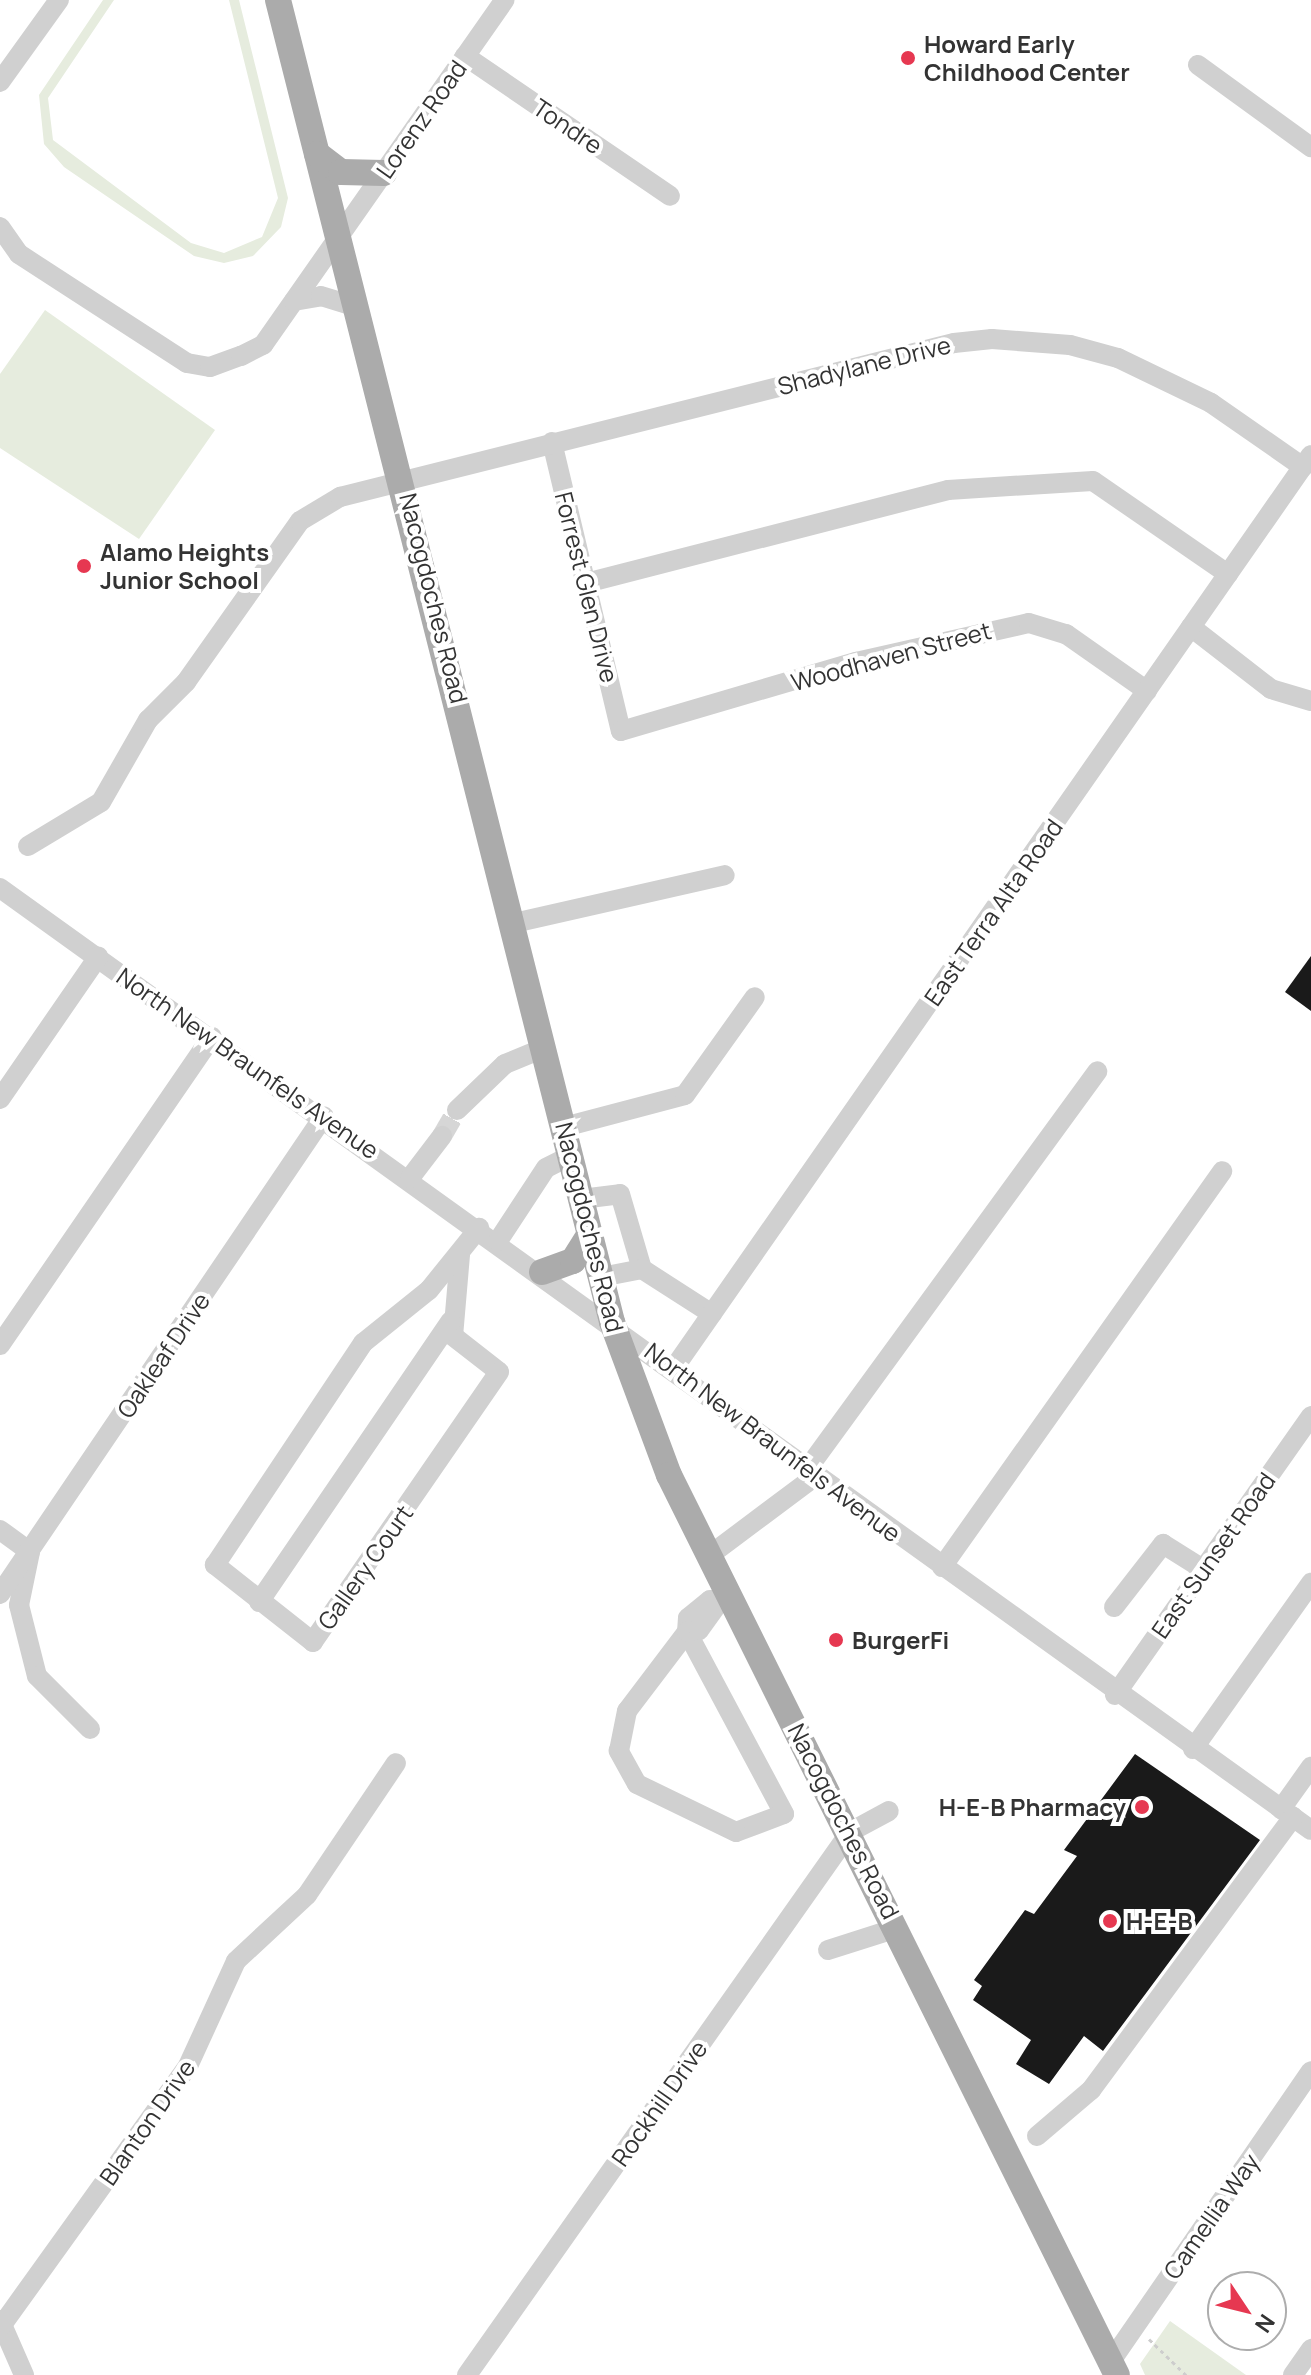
<!DOCTYPE html>
<html>
<head>
<meta charset="utf-8">
<style>
  body { margin:0 }
  #map { position:relative; width:1311px; height:2375px; overflow:hidden; background:#fff; font-family:Manrope,sans-serif }
  div>[style] { position:absolute }
  .green>* { inset:0; background:#e6ecde }
  .building>* { inset:0; background:#1a1a1a }
  .minor-tunnel>* { height:20px; margin-top:-10px; transform-origin:0; background:repeating-linear-gradient(90deg,#d6d6d6 0 20px,transparent 0 30px) }
  .path>* { height:3px; margin-top:-1.5px; transform-origin:0; background:repeating-linear-gradient(90deg,#cdcdcd 0 4px,transparent 0 8px) }
  .minor>* { height:20px; margin:-10px; padding:0 10px; transform-origin:10px; border-radius:10px; background:#d0d0d0 }
  .major>* { height:26px; margin:-13px; padding:0 13px; transform-origin:13px; border-radius:13px; background:#ababab }
  .dots>* { width:22px; height:22px; translate:-50% -50%; box-sizing:border-box; border:4px solid #fff; border-radius:50% }
  span { translate:-50% -50%; white-space:nowrap; text-align:center; line-height:1.15; -webkit-text-stroke:8px #fff; paint-order:stroke }
  .poi-label { font-size:24px; color:#333; font-weight:700 }
  .left { translate:0 -50%; text-align:left }
  .right { translate:-100% -50%; text-align:right }
  .street-label { font-size:24px; color:#333 }
  .north { position:absolute; left:1207px; top:2271px; width:80px; height:80px; box-sizing:border-box; background:#fff; border:2px solid #adadad; border-radius:50%; rotate:125deg; font-size:22px; font-weight:700; line-height:32px; text-align:center; color:#333 }
  .north::after { content:''; display:block; margin:auto; width:28px; height:36px; background:#e63851; clip-path:polygon(50% 0,100% 100%,50% 72%,0 100%) }
</style>
</head>
<body>
<div id="map">
  <div class="green">
    <div style="clip-path:polygon(103px 0,114px 0,48px 98px,53px 140px,191px 243px,224px 253px,262px 237px,278px 198px,229px 0,239px 0,288px 198px,281px 227px,253px 256px,224px 263px,194px 256px,64px 167px,44px 144px,39px 95px)"></div>
    <div style="clip-path:polygon(45px 310px,215px 430px,139px 539px,0 448px,0 374px)"></div>
    <div style="clip-path:polygon(1170px 2321px,1246px 2375px,1145px 2375px,1140px 2364px)"></div>
  </div>
  <div class="building">
    <div style="clip-path:polygon(1311px 956px,1311px 1011px,1285px 992px)"></div>
    <div style="clip-path:polygon(1135px 1754px,1260px 1840px,1103px 2051px,1084px 2036px,1049px 2084px,1016px 2064px,1031px 2040px,973px 2000px,982px 1986px,974px 1980px,1025px 1910px,1034px 1914px,1077px 1856px,1064px 1850px)"></div>
  </div>
  <div class="minor-tunnel">
    <div style="left:442px;top:1136px;width:30px;rotate:-60deg"></div>
  </div>
  <div class="path">
    <div style="left:1149px;top:2339px;width:52px;rotate:44.2deg"></div>
  </div>
  <div class="minor">
    <div style="left:465px;top:56px;width:248px;rotate:34.3deg"></div>
    <div style="left:1198px;top:65px;width:140px;rotate:36deg"></div>
    <div style="left:0;top:82px;width:101px;rotate:-54.3deg"></div>
    <div style="left:0;top:227px;width:33px;rotate:55deg"></div>
    <div style="left:19px;top:254px;width:200px;rotate:33deg"></div>
    <div style="left:187px;top:363px;width:23px;rotate:10deg"></div>
    <div style="left:210px;top:367px;width:33px;rotate:-20deg"></div>
    <div style="left:241px;top:356px;width:25px;rotate:-27deg"></div>
    <div style="left:263px;top:345px;width:421px;rotate:-55deg"></div>
    <div style="left:294px;top:301px;width:27px;rotate:-10deg"></div>
    <div style="left:321px;top:296px;width:38px;rotate:17deg"></div>
    <div style="left:552px;top:442px;width:297px;rotate:76.6deg"></div>
    <div style="left:621px;top:731px;width:245px;rotate:-16.4deg"></div>
    <div style="left:856px;top:662px;width:177px;rotate:-12.7deg"></div>
    <div style="left:1029px;top:623px;width:39px;rotate:17deg"></div>
    <div style="left:1066px;top:634px;width:99px;rotate:35.1deg"></div>
    <div style="left:586px;top:583px;width:374px;rotate:-14.4deg"></div>
    <div style="left:948px;top:490px;width:145px;rotate:-3.6deg"></div>
    <div style="left:1093px;top:481px;width:164px;rotate:34.6deg"></div>
    <div style="left:1191px;top:627px;width:101px;rotate:37.8deg"></div>
    <div style="left:1271px;top:689px;width:42px;rotate:16.7deg"></div>
    <div style="left:28px;top:846px;width:85px;rotate:-31.1deg"></div>
    <div style="left:101px;top:802px;width:95px;rotate:-60.2deg"></div>
    <div style="left:148px;top:720px;width:54px;rotate:-45deg"></div>
    <div style="left:186px;top:682px;width:197px;rotate:-54.7deg"></div>
    <div style="left:300px;top:521px;width:47px;rotate:-31deg"></div>
    <div style="left:340px;top:497px;width:633px;rotate:-14.08deg"></div>
    <div style="left:954px;top:343px;width:38px;rotate:-6deg"></div>
    <div style="left:992px;top:339px;width:78px;rotate:4.4deg"></div>
    <div style="left:1070px;top:345px;width:50px;rotate:15.2deg"></div>
    <div style="left:1118px;top:358px;width:103px;rotate:25.8deg"></div>
    <div style="left:1211px;top:403px;width:112px;rotate:34.8deg"></div>
    <div style="left:0;top:888px;width:1614px;rotate:35.7deg"></div>
    <div style="left:514px;top:923px;width:216px;rotate:-12.8deg"></div>
    <div style="left:0;top:1099px;width:173px;rotate:-55.4deg"></div>
    <div style="left:457px;top:1110px;width:66px;rotate:-43.8deg"></div>
    <div style="left:505px;top:1064px;width:42px;rotate:-22.3deg"></div>
    <div style="left:564px;top:1127px;width:125px;rotate:-14.8deg"></div>
    <div style="left:685px;top:1095px;width:120px;rotate:-54.5deg"></div>
    <div style="left:410px;top:1178px;width:53px;rotate:-52.7deg"></div>
    <div style="left:581px;top:1199px;width:39px;rotate:-7deg"></div>
    <div style="left:620px;top:1194px;width:78px;rotate:73.7deg"></div>
    <div style="left:498px;top:1241px;width:87px;rotate:-56.7deg"></div>
    <div style="left:546px;top:1168px;width:28px;rotate:-27deg"></div>
    <div style="left:460px;top:1255px;width:81px;rotate:94.9deg"></div>
    <div style="left:453px;top:1336px;width:58px;rotate:38deg"></div>
    <div style="left:499px;top:1372px;width:328px;rotate:124.6deg"></div>
    <div style="left:313px;top:1642px;width:125px;rotate:-141.8deg"></div>
    <div style="left:215px;top:1565px;width:267px;rotate:-56.3deg"></div>
    <div style="left:363px;top:1343px;width:85px;rotate:-38.8deg"></div>
    <div style="left:429px;top:1290px;width:80px;rotate:-51.1deg"></div>
    <div style="left:601px;top:1277px;width:42px;rotate:-11deg"></div>
    <div style="left:642px;top:1269px;width:83px;rotate:32.7deg"></div>
    <div style="left:0;top:1345px;width:374px;rotate:-55.5deg"></div>
    <div style="left:674px;top:1368px;width:1113px;rotate:-55.1deg"></div>
    <div style="left:808px;top:1468px;width:491px;rotate:-53.9deg"></div>
    <div style="left:0;top:1530px;width:37px;rotate:36deg"></div>
    <div style="left:30px;top:1552px;width:54px;rotate:101.7deg"></div>
    <div style="left:19px;top:1605px;width:73px;rotate:75.8deg"></div>
    <div style="left:37px;top:1676px;width:75px;rotate:45deg"></div>
    <div style="left:710px;top:1555px;width:134px;rotate:-36.8deg"></div>
    <div style="left:942px;top:1567px;width:485px;rotate:-54.7deg"></div>
    <div style="left:0;top:1594px;width:577px;rotate:-55.87deg"></div>
    <div style="left:259px;top:1602px;width:340px;rotate:-55.7deg"></div>
    <div style="left:1114px;top:1607px;width:80px;rotate:-52.1deg"></div>
    <div style="left:1163px;top:1544px;width:47px;rotate:32deg"></div>
    <div style="left:687px;top:1632px;width:206px;rotate:61.9deg"></div>
    <div style="left:784px;top:1814px;width:51px;rotate:159.4deg"></div>
    <div style="left:736px;top:1832px;width:110px;rotate:-154.1deg"></div>
    <div style="left:637px;top:1784px;width:38px;rotate:-119deg"></div>
    <div style="left:619px;top:1751px;width:41px;rotate:-78.7deg"></div>
    <div style="left:627px;top:1711px;width:99px;rotate:-52.8deg"></div>
    <div style="left:687px;top:1632px;width:14px;rotate:-86deg"></div>
    <div style="left:688px;top:1618px;width:28px;rotate:-39deg"></div>
    <div style="left:710px;top:1600px;width:23px"></div>
    <div style="left:687px;top:1632px;width:12px;rotate:-9deg"></div>
    <div style="left:699px;top:1630px;width:34px;rotate:-54deg"></div>
    <div style="left:1115px;top:1695px;width:341px;rotate:-54.9deg"></div>
    <div style="left:1193px;top:1749px;width:204px;rotate:-54.6deg"></div>
    <div style="left:1281px;top:1809px;width:52px;rotate:-54.5deg"></div>
    <div style="left:828px;top:1950px;width:72px;rotate:-17.7deg"></div>
    <div style="left:1037px;top:2136px;width:71px;rotate:-40.4deg"></div>
    <div style="left:1091px;top:2090px;width:340px;rotate:-53.5deg"></div>
    <div style="left:0;top:2320px;width:60px;rotate:66.4deg"></div>
    <div style="left:2px;top:2325px;width:319px;rotate:-54.3deg"></div>
    <div style="left:188px;top:2066px;width:115px;rotate:-65.4deg"></div>
    <div style="left:236px;top:1961px;width:97px;rotate:-42.9deg"></div>
    <div style="left:307px;top:1895px;width:159px;rotate:-56deg"></div>
    <div style="left:1111px;top:2361px;width:352px;rotate:-55.4deg"></div>
    <div style="left:467px;top:2375px;width:664px;rotate:-54.8deg"></div>
    <div style="left:850px;top:1832px;width:44px;rotate:-28.3deg"></div>
    <div style="left:1293px;top:2375px;width:32px;rotate:-55deg"></div>
  </div>
  <div class="major">
    <div style="left:278px;top:0;width:1364px;rotate:75.82deg"></div>
    <div style="left:612px;top:1322px;width:163px;rotate:69.6deg"></div>
    <div style="left:669px;top:1475px;width:1005px;rotate:63.54deg"></div>
    <div style="left:317px;top:154px;width:30px;rotate:37deg"></div>
    <div style="left:341px;top:172px;width:43px;rotate:1.3deg"></div>
    <div style="left:542px;top:1272px;width:33px;rotate:-20deg"></div>
    <div style="left:573px;top:1261px;width:32px;rotate:-58deg"></div>
  </div>
  <div class="dots">
    <div style="left:908px;top:58px;background:#e63851"></div>
    <div style="left:84px;top:566px;background:#e63851"></div>
    <div style="left:836px;top:1640px;background:#e63851"></div>
    <div style="left:1142px;top:1807px;background:#e63851"></div>
    <div style="left:1110px;top:1921px;background:#e63851"></div>
  </div>
  <div class="poi-label">
    <span class="left" style="left:924px;top:58px">Howard Early<br>Childhood Center</span>
    <span class="left" style="left:100px;top:566px">Alamo Heights<br>Junior School</span>
    <span class="left" style="left:852px;top:1640px">BurgerFi</span>
    <span class="right" style="left:1126px;top:1807px">H-E-B Pharmacy</span>
    <span class="left" style="left:1126px;top:1921px">H-E-B</span>
  </div>
  <div class="street-label">
    <span style="left:421px;top:119px;rotate:-55deg">Lorenz Road</span>
    <span style="left:568px;top:126px;rotate:34deg">Tondre</span>
    <span style="left:864px;top:365px;rotate:-14deg">Shadylane Drive</span>
    <span style="left:587px;top:587px;rotate:76deg">Forrest Glen Drive</span>
    <span style="left:434px;top:598px;rotate:76deg">Nacogdoches Road</span>
    <span style="left:891px;top:656px;rotate:-15deg">Woodhaven Street</span>
    <span style="left:993px;top:912px;rotate:-55deg">East Terra Alta Road</span>
    <span style="left:248px;top:1063px;rotate:35deg">North New Braunfels Avenue</span>
    <span style="left:590px;top:1227px;rotate:76deg">Nacogdoches Road</span>
    <span style="left:163px;top:1355px;rotate:-56deg">Oakleaf Drive</span>
    <span style="left:773px;top:1442px;rotate:37deg">North New Braunfels Avenue</span>
    <span style="left:1213px;top:1555px;rotate:-55deg">East Sunset Road</span>
    <span style="left:365px;top:1567px;rotate:-55deg">Gallery Court</span>
    <span style="left:844px;top:1821px;rotate:63deg">Nacogdoches Road</span>
    <span style="left:659px;top:2103px;rotate:-55deg">Rockhill Drive</span>
    <span style="left:147px;top:2122px;rotate:-55deg">Blanton Drive</span>
    <span style="left:1211px;top:2216px;rotate:-55deg">Camellia Way</span>
  </div>
  <div class="north">N</div>
</div>
</body>
</html>
